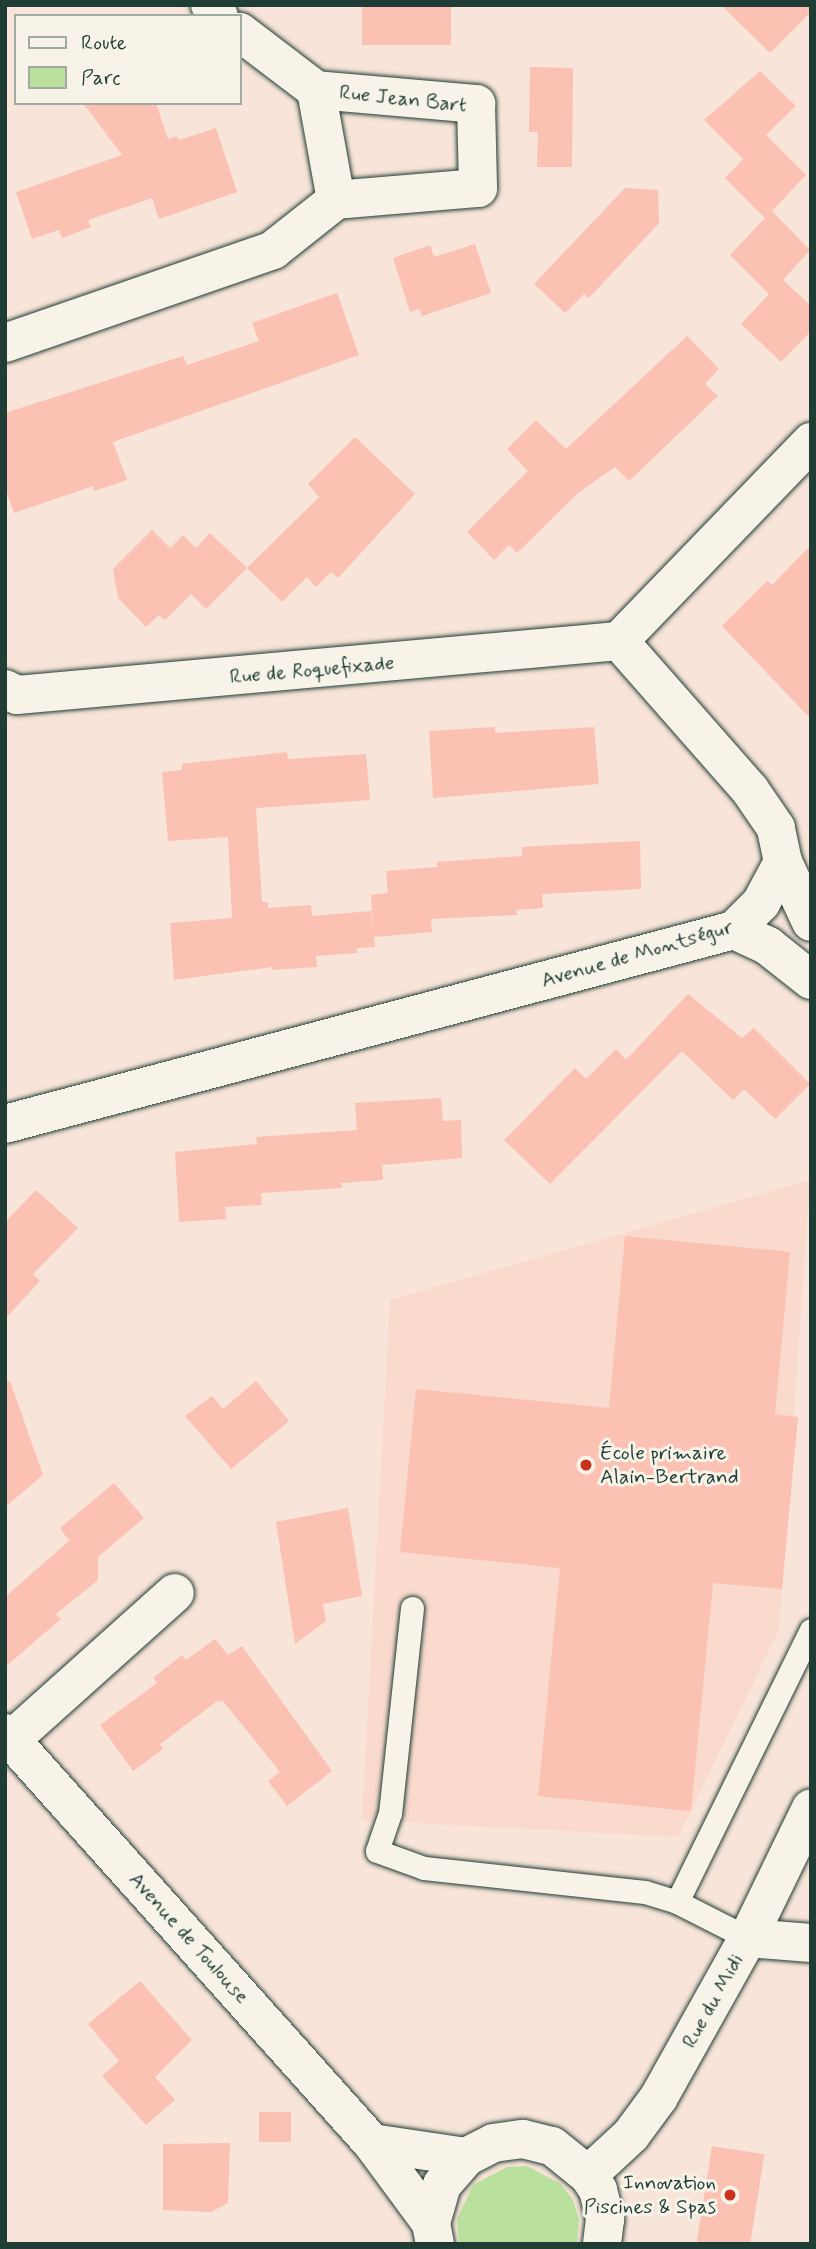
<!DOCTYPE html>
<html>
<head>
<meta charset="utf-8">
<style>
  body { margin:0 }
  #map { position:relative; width:816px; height:2249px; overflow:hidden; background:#f8e4d8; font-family:Mynerve,sans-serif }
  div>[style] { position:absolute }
  .built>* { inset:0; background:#f9dacd }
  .green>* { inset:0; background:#b9e19d }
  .building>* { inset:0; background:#fbc1b2; transform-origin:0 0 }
  .roads { filter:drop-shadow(0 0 2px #1f3d34) drop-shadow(0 0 2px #1f3d34) }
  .service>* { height:23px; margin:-11.5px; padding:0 11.5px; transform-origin:11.5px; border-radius:11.5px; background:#f7f3e8 }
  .minor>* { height:38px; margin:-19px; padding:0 19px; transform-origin:19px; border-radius:19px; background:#f7f3e8 }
  .tertiary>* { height:38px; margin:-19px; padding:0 19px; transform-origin:19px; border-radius:19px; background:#f7f3e8 }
  .secondary>* { height:38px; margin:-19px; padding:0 19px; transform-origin:19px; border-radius:19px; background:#f7f3e8 }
  .dots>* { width:19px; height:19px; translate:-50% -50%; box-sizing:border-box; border:4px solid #f7f3e8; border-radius:50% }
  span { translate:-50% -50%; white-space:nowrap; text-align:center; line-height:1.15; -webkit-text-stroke:6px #f7f3e8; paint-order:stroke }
  .street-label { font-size:21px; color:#1f3d34 }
  .poi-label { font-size:21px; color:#1f3d34 }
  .left { translate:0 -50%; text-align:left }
  .right { translate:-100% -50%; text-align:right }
  .frame { position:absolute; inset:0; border:7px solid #1f3d34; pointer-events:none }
  .legend { position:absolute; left:14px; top:14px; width:228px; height:91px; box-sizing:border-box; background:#f7f3e8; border:2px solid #a1aaa0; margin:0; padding:9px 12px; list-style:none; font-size:21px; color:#1f3d34 }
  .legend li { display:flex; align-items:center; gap:14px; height:35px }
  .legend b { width:35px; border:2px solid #a1aaa0 }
</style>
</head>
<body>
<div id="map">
  <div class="built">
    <div style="clip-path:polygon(810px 1180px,779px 1630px,678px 1837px,362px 1820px,390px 1300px)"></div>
  </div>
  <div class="green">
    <div style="clip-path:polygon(527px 2166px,561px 2184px,573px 2200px,579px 2219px,577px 2244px,459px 2244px,457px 2219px,473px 2185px,507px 2167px)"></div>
  </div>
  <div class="building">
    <div style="left:362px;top:5px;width:89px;height:40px"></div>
    <div style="clip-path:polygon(721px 5px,811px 5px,811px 12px,770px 53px)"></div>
    <div style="clip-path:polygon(530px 67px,573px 68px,572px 167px,537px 167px,538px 132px,529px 132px)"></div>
    <div style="clip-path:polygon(760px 71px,796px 106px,766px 135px,806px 175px,772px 211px,810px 250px,783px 280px,811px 306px,811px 331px,781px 362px,741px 324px,769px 294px,730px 255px,765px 218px,725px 178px,743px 159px,704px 120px)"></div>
    <div style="clip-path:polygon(83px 103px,156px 103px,168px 139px,177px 136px,179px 140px,216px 128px,237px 192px,159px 219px,152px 198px,88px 220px,91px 227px,62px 238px,59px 230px,32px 239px,16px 192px,122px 155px)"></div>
    <div style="clip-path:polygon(625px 188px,658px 190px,659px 223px,589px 298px,584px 294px,565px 313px,534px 284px)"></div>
    <div style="clip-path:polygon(475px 244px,491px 293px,422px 316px,419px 309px,410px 312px,393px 258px,430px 245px,434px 257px)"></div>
    <div style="clip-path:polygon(337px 293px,359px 355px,113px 442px,127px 480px,94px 491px,93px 486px,14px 513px,5px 487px,5px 413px,183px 356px,187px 365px,259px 341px,252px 323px)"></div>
    <div style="clip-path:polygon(687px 336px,719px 369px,705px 384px,718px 396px,629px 481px,615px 467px,578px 493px,517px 553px,509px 545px,494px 560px,467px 532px,528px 471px,507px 449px,536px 420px,566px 449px)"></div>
    <div style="clip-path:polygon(355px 437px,415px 494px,338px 578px,331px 572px,316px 587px,307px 577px,282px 602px,247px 568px,319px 497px,308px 484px)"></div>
    <div style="clip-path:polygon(152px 530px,170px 548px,183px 535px,196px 548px,210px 533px,247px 568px,206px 609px,191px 594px,165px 620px,159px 615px,146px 627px,118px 598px,113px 569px)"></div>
    <div style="clip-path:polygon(811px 545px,811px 719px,722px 626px,767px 581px,772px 585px)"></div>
    <div style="clip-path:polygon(495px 727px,495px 733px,594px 727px,599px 784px,433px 798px,429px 731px)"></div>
    <div style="clip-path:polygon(287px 752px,288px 759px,366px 754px,370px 800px,256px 808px,262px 902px,268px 902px,268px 908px,311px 905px,312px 916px,371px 911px,373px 933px,371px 895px,388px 893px,386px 871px,437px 867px,437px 862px,522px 856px,522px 847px,556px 845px,640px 841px,641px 889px,542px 894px,543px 908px,516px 910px,517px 915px,431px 919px,432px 932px,374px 937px,375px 947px,357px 948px,357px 953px,316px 956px,317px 967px,272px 970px,272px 967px,174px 980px,170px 923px,232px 918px,228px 837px,168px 841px,162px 772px,182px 770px,182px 764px)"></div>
    <div style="clip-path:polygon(688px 994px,742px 1038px,754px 1028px,810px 1084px,775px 1119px,744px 1089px,733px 1100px,682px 1051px,550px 1184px,504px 1140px,575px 1068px,586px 1079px,616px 1049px,626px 1060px)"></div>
    <div style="clip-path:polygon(441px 1098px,443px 1121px,461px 1120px,462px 1158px,382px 1165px,383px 1180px,341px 1183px,342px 1188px,261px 1193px,262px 1205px,225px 1207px,226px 1219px,179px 1222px,175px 1152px,257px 1144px,256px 1137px,357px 1130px,355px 1103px)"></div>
    <div style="clip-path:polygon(36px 1190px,78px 1228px,33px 1274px,40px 1281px,5px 1319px,5px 1222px)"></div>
    <div style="clip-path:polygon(625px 1236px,790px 1252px,775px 1414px,798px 1417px,782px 1589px,713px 1583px,691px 1811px,538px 1796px,560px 1568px,400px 1552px,416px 1389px,609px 1408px)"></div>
    <div style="clip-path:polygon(10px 1381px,43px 1475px,5px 1507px,5px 1382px)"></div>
    <div style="clip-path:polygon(256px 1381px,289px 1421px,231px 1469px,185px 1416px,212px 1396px,223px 1409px)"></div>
    <div style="clip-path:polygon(114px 1483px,144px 1518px,98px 1557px,98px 1580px,56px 1614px,61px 1619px,5px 1667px,5px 1597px,69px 1541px,60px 1528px)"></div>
    <div style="clip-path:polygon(348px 1508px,362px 1596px,323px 1604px,326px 1621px,295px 1644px,276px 1522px)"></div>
    <div style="clip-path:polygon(215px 1639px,228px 1655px,242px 1646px,332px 1771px,287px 1806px,268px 1781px,280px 1772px,223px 1701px,216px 1702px,160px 1744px,163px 1749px,133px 1771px,100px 1725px,157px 1683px,153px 1678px,182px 1655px,186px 1660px)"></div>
    <div style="clip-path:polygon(140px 1981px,192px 2040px,155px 2077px,175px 2100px,146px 2125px,102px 2076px,119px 2061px,88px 2024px)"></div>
    <div style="left:259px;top:2112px;width:32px;height:30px"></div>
    <div style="clip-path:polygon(230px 2143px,228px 2203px,211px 2212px,163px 2210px,163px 2144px)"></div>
    <div style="left:712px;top:2146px;width:53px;height:99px;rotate:9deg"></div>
  </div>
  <div class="roads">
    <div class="service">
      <div style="left:412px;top:1608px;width:206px;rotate:96.1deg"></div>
      <div style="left:390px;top:1813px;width:40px;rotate:108.9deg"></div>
      <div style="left:377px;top:1851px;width:50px;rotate:19.9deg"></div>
      <div style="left:424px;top:1868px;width:222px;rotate:6.2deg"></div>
      <div style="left:645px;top:1892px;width:34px;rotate:17deg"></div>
      <div style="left:677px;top:1902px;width:80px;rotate:26.9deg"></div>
      <div style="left:677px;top:1902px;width:303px;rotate:-63.8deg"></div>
    </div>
    <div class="minor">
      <div style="left:210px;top:5px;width:14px;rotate:51deg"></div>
      <div style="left:316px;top:90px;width:161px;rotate:5deg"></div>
      <div style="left:476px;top:104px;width:84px;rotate:88.6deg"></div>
      <div style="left:478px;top:188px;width:143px;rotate:175.2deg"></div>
      <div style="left:5px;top:343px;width:284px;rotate:-19.1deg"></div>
      <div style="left:273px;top:250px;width:80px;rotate:-38.4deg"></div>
      <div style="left:336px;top:200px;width:112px;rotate:-100.3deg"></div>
      <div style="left:316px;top:90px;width:96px;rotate:-142.7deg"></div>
      <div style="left:5px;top:689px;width:13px;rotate:27deg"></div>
      <div style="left:17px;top:695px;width:604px;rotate:-5.13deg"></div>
      <div style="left:783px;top:862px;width:66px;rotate:65deg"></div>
      <div style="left:734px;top:930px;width:38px;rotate:25deg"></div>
      <div style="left:768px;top:946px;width:55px;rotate:38.3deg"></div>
      <div style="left:5px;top:1124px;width:754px;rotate:-14.9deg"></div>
      <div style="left:734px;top:930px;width:38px;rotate:-45deg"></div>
      <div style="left:761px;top:903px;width:47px;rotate:-61.8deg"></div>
      <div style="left:783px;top:862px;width:35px;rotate:-102deg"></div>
      <div style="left:776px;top:828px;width:46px;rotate:-124.4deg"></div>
      <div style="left:750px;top:790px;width:198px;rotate:-131.3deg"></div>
      <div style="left:619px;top:641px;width:277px;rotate:-46deg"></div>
      <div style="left:11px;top:1740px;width:220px;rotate:-41.9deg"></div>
      <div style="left:748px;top:1938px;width:63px;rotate:4.5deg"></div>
      <div style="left:588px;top:2175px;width:59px;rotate:-42.9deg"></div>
      <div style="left:631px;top:2135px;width:47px;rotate:-53.6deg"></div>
      <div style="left:659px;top:2097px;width:182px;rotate:-60.8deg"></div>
      <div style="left:748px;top:1938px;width:144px;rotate:-64.1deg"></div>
    </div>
    <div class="tertiary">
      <div style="left:5px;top:1733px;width:550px;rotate:48.17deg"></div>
      <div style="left:372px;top:2143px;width:99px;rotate:53.6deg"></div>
      <div style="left:372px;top:2143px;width:95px;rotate:8.5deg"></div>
    </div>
    <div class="secondary">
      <div style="left:435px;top:2244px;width:21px;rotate:-101deg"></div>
      <div style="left:431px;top:2223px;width:40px;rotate:-74deg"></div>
      <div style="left:442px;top:2185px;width:37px;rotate:-49deg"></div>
      <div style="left:466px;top:2157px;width:30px;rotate:-27deg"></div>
      <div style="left:493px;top:2143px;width:30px;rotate:-8deg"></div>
      <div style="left:523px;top:2139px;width:30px;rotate:14deg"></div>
      <div style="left:552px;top:2146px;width:46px;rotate:38.9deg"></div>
      <div style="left:588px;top:2175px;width:18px;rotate:56deg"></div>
      <div style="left:598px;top:2190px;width:30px;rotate:76deg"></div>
      <div style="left:605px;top:2219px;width:25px;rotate:97deg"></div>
    </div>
  </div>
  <div class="dots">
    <div style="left:586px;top:1465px;background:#c8321e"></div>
    <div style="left:730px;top:2195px;background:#c8321e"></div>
  </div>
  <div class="street-label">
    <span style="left:403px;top:99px;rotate:6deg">Rue Jean Bart</span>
    <span style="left:312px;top:670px;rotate:-5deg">Rue de Roquefixade</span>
    <span style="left:637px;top:954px;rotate:-16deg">Avenue de Montségur</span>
    <span style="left:189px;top:1938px;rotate:48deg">Avenue de Toulouse</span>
    <span style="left:713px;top:2001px;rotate:-61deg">Rue du Midi</span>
  </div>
  <div class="poi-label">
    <span class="left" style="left:600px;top:1465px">École primaire<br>Alain-Bertrand</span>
    <span class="right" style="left:716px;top:2195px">Innovation<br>Piscines &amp; Spas</span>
  </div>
  <div class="frame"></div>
  <ul class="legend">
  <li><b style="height:9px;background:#f7f3e8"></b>Route</li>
  <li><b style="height:19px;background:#b9e19d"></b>Parc</li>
  </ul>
</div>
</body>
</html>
